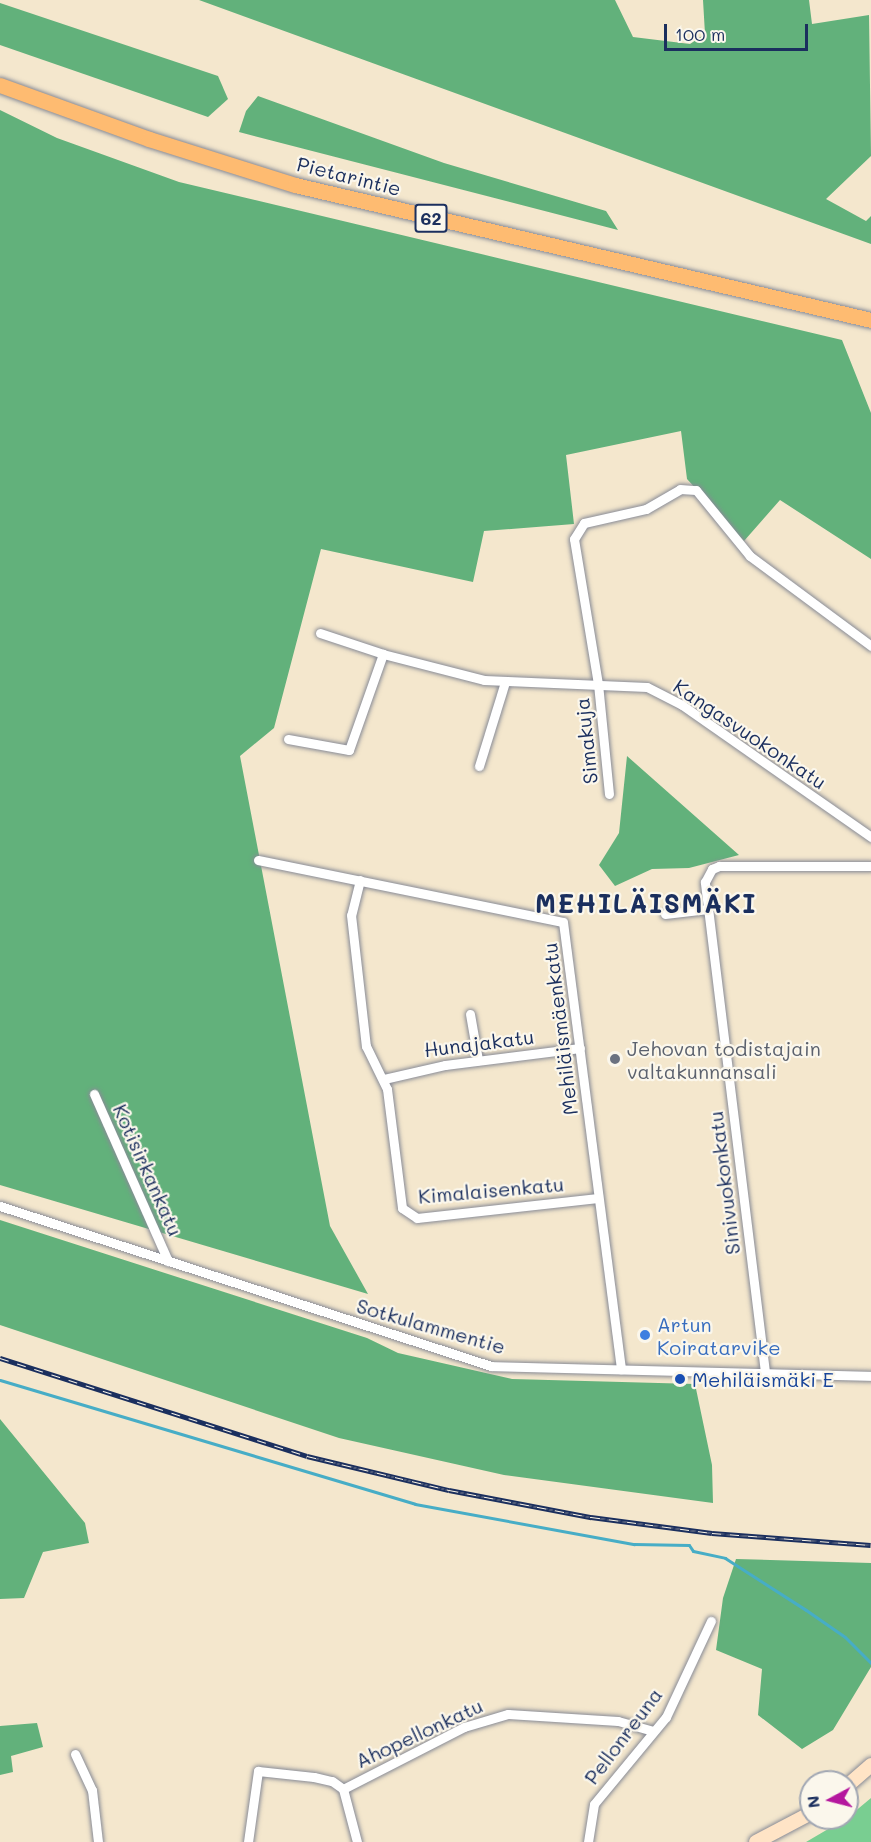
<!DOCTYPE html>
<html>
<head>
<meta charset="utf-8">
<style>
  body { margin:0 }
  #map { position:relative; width:871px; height:1842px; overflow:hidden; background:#f4e7cd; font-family:Mali,sans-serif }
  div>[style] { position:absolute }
  .green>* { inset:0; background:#79ce91 }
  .forest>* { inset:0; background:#62b17b }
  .stream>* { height:3px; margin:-1.5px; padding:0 1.5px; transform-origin:1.5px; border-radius:1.5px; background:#47adc6 }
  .roads { filter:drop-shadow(0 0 2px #888b96) drop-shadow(0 0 2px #888b96) }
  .street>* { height:9px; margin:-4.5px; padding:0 4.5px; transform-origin:4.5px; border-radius:4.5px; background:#fff }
  .secondary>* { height:14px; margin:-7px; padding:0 7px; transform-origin:7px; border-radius:7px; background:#ffe4c6 }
  .primary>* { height:15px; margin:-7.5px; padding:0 7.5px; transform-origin:7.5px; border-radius:7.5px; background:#febb71 }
  .rail>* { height:5px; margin-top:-2.5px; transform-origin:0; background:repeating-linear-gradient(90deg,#fbf7ec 0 9px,#1b2f5e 0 18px); box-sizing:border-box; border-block:2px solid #1b2f5e }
  .dots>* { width:16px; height:16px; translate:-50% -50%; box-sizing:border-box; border:3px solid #fbf7ec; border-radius:50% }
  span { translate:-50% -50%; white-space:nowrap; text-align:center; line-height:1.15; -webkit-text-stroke:4.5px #fbf7ec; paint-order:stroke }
  .shield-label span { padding:2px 4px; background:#fbf7ec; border:2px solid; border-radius:4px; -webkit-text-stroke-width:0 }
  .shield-label { font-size:18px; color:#1b2f5e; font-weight:700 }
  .street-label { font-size:20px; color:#1b2f5e }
  .worship-label { font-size:20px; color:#5b616d }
  .left { translate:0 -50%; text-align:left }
  .shop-label { font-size:20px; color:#366cbe }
  .transit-label { font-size:20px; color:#164399 }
  .district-label { font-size:26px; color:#1b2f5e; font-weight:700; letter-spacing:1.5px }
  .north { position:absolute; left:799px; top:1770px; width:60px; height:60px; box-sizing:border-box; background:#fbf7ec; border:2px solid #a1a7b3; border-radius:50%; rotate:263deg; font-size:16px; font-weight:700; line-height:24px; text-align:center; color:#1b2f5e }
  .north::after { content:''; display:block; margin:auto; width:21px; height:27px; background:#b5179e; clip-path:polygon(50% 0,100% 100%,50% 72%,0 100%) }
  .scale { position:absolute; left:664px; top:24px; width:144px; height:27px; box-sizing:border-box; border:3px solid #1b2f5e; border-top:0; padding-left:8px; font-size:18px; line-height:21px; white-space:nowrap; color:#1b2f5e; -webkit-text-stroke:4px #fbf7ec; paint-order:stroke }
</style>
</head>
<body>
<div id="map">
  <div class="green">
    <div style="clip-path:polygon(871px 1798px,871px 1842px,806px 1842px,847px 1818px)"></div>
  </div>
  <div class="forest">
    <div style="clip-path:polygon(199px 0,615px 0,633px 37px,690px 44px,705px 34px,703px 0,809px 0,812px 24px,869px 15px,871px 156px,826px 199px,866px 221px,871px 216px,871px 244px)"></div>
    <div style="clip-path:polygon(0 3px,218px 76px,228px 99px,208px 117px,0 45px)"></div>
    <div style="clip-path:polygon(258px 96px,444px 163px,606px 211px,618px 230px,239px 132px,246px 111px)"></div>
    <div style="clip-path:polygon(0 110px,57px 138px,179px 182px,842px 340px,871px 413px,871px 559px,780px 500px,744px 541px,687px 479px,681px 431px,566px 455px,574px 524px,484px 531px,473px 582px,321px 549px,274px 728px,240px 756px,330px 1226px,368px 1294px,0 1185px)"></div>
    <div style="clip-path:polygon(627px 756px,739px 855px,689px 868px,652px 869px,615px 886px,599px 865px,619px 833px)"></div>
    <div style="clip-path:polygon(0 1220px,367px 1338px,398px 1353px,512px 1379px,695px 1384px,712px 1465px,713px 1503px,504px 1475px,339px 1438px,0 1325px)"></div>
    <div style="clip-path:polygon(0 1419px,85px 1523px,89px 1543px,43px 1552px,24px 1598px,0 1599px)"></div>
    <div style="clip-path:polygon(736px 1559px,871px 1563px,871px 1667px,833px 1730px,802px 1749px,758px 1715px,762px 1669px,716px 1650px,723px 1598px)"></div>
    <div style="clip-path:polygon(37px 1723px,43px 1747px,11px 1756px,13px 1772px,0 1775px,0 1726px)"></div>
  </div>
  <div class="stream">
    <div style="left:0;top:1380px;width:433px;rotate:16.6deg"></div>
    <div style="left:415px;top:1504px;width:223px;rotate:10.4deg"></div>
    <div style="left:634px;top:1544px;width:55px;rotate:1deg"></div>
    <div style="left:689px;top:1545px;width:7px;rotate:56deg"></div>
    <div style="left:693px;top:1551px;width:33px;rotate:12deg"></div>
    <div style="left:725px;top:1558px;width:96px;rotate:32.7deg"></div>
    <div style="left:806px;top:1610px;width:47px;rotate:34.7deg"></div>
    <div style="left:845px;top:1637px;width:37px;rotate:45deg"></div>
  </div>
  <div class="roads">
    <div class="street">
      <div style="left:320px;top:633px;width:66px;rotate:18.4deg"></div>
      <div style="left:383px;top:654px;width:104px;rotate:14.4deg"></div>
      <div style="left:484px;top:680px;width:163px;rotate:2.5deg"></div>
      <div style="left:647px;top:687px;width:39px;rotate:27deg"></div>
      <div style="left:682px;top:705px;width:231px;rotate:34.9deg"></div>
      <div style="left:288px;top:739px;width:62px;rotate:10.2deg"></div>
      <div style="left:349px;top:750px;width:102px;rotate:-70.5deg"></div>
      <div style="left:479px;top:766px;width:88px;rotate:-72.8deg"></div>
      <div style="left:609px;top:794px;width:111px;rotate:-95.7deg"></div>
      <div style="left:598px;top:684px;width:147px;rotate:-99.4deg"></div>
      <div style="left:574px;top:539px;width:19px;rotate:-58deg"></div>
      <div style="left:584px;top:523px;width:64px;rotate:-12.7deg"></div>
      <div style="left:646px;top:509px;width:39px;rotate:-30deg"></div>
      <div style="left:680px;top:489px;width:16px;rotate:4deg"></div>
      <div style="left:696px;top:490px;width:85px;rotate:50.7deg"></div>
      <div style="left:750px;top:556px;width:151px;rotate:36.6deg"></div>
      <div style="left:258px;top:860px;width:311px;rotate:11.5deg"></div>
      <div style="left:563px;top:922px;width:451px;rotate:82.6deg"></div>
      <div style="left:360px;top:880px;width:36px;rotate:104deg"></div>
      <div style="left:351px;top:915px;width:132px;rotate:83.5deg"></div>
      <div style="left:366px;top:1046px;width:48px;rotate:64deg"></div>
      <div style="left:387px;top:1089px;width:120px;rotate:82.8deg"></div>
      <div style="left:402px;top:1208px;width:18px;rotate:34deg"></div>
      <div style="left:417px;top:1218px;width:182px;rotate:-6.3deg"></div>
      <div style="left:665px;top:914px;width:43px;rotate:-6.6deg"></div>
      <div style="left:470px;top:1014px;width:47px;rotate:80.1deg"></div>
      <div style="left:384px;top:1079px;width:63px;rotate:-12.9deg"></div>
      <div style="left:445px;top:1065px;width:136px;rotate:-7.2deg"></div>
      <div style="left:94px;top:1094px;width:183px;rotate:66.1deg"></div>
      <div style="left:0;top:1206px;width:516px;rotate:18.05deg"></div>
      <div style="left:491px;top:1366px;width:380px;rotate:1.5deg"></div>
      <div style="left:765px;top:1372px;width:494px;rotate:-97deg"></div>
      <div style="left:705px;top:882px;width:15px;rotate:-62deg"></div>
      <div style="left:712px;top:869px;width:8px;rotate:-23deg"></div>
      <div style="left:719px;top:866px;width:152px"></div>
      <div style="left:75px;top:1754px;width:40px;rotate:65deg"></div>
      <div style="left:92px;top:1790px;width:52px;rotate:83.4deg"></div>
      <div style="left:343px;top:1789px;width:136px;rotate:-27.1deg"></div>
      <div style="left:464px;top:1727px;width:46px;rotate:-16.5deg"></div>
      <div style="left:508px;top:1714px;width:110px;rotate:3.6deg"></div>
      <div style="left:618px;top:1721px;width:36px;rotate:16deg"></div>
      <div style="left:343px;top:1789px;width:55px;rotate:75.2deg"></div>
      <div style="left:248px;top:1842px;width:72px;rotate:-82deg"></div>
      <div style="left:258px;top:1771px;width:56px;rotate:6.1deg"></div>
      <div style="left:314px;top:1777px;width:18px;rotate:13deg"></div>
      <div style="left:332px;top:1781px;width:14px;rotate:36deg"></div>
      <div style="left:588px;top:1842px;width:38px;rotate:-81deg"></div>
      <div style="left:594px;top:1804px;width:113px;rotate:-50.4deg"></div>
      <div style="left:666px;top:1717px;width:106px;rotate:-64.9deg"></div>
    </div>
    <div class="secondary">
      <div style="left:847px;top:1786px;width:32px;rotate:-41deg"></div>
      <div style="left:756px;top:1842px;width:62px;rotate:-27.8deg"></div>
    </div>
    <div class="primary">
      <div style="left:0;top:85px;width:158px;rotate:19.9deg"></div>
      <div style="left:149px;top:139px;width:153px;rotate:17.5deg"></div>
      <div style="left:295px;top:185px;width:592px;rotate:13.19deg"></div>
    </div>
  </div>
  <div class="rail">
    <div style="left:0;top:1358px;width:322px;rotate:17.7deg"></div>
    <div style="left:307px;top:1456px;width:146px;rotate:13.5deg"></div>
    <div style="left:449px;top:1490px;width:145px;rotate:10.8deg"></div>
    <div style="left:591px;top:1517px;width:122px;rotate:7.5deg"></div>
    <div style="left:712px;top:1533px;width:159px;rotate:4.3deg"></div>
  </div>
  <div class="dots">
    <div style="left:615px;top:1059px;background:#6b7280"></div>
    <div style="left:645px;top:1335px;background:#3f7fe0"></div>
    <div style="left:680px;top:1379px;background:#1a4fb4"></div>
  </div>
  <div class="shield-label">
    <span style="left:431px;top:218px">62</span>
  </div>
  <div class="street-label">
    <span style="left:349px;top:176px;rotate:14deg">Pietarintie</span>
    <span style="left:750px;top:734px;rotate:34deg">Kangasvuokonkatu</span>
    <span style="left:586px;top:741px;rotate:-96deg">Simakuja</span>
    <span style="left:560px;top:1029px;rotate:-97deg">Mehiläismäenkatu</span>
    <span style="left:479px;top:1043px;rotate:-7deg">Hunajakatu</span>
    <span style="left:148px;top:1170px;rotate:66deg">Kotisirkankatu</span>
    <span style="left:724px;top:1183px;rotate:-97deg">Sinivuokonkatu</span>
    <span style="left:491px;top:1190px;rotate:-5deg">Kimalaisenkatu</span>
    <span style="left:431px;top:1326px;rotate:16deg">Sotkulammentie</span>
    <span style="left:419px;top:1733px;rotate:-25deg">Ahopellonkatu</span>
    <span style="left:623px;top:1736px;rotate:-53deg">Pellonreuna</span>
  </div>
  <div class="worship-label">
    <span class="left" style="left:627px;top:1060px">Jehovan todistajain<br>valtakunnansali</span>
  </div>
  <div class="shop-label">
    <span class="left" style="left:657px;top:1336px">Artun<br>Koiratarvike</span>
  </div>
  <div class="transit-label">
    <span class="left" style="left:692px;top:1379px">Mehiläismäki E</span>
  </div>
  <div class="district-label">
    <span style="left:646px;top:904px">MEHILÄISMÄKI</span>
  </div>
  <div class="north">N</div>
  <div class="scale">100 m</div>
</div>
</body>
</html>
